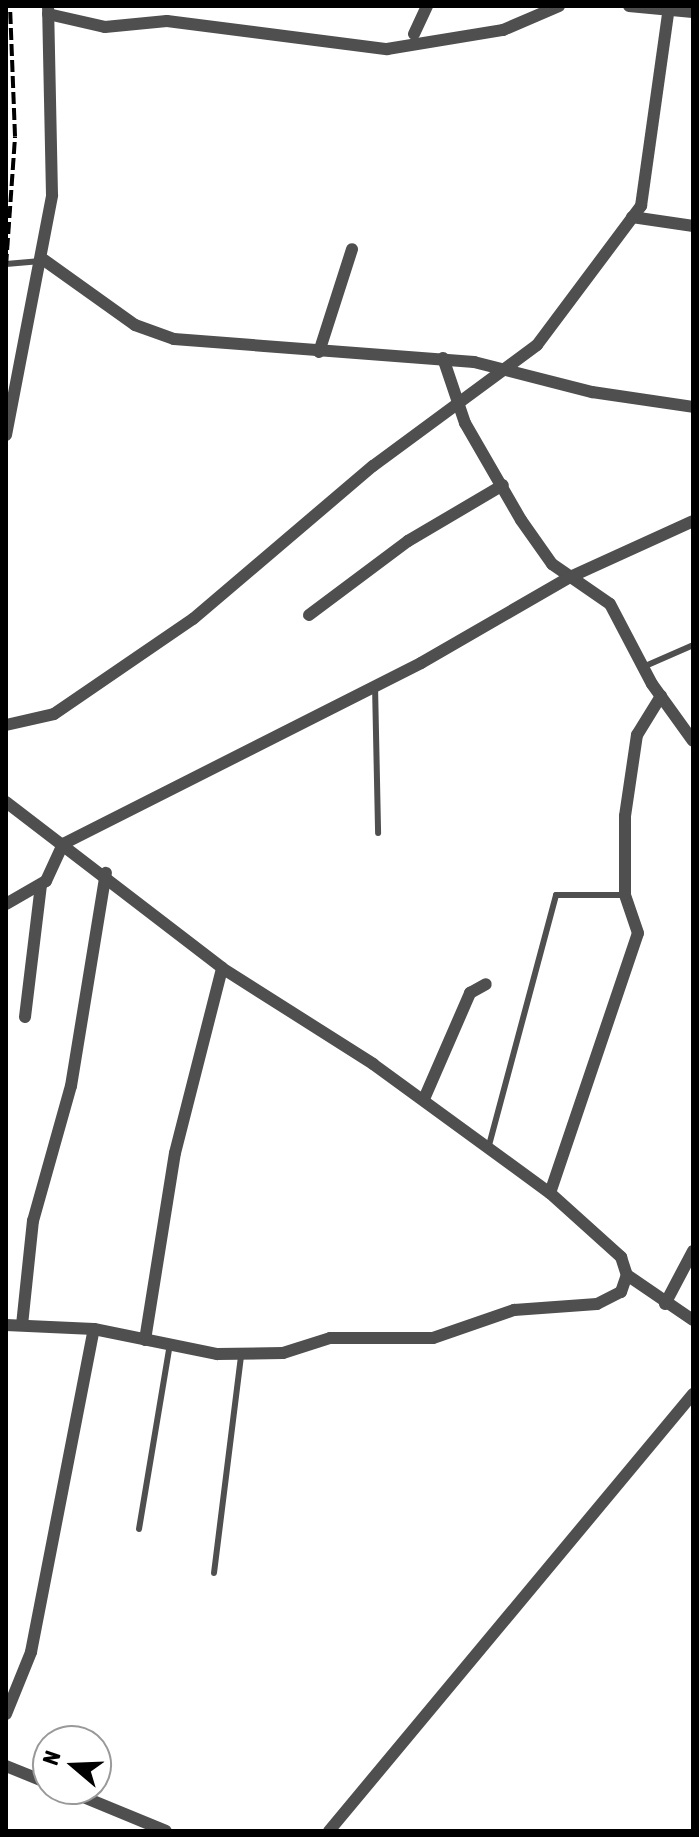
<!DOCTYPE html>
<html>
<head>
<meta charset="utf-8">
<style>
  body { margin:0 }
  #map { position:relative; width:699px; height:1837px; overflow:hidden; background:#fff; font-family:"Asap Condensed",sans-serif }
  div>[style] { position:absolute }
  .lane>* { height:6px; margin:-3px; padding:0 3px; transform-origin:3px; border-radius:3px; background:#4f4f4f }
  .street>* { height:12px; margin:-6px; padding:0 6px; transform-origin:6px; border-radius:6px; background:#4f4f4f }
  .rail>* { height:4px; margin-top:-2px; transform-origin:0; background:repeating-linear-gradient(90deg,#000 0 12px,transparent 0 16px) }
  span { translate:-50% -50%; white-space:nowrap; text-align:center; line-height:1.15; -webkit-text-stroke:6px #fff; paint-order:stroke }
  .frame { position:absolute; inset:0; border:8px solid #000; pointer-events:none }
  .north { position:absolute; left:32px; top:1725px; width:80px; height:80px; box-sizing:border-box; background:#fff; border:2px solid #999; border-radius:50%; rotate:289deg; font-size:22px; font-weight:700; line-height:32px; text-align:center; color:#000 }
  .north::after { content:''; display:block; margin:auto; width:28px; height:36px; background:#000; clip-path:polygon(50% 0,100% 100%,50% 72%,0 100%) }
</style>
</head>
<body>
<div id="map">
  <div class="lane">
    <div style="left:6px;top:264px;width:32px;rotate:-5deg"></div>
    <div style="left:643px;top:667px;width:55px;rotate:-23.7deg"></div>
    <div style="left:375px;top:685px;width:148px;rotate:88.8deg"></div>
    <div style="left:488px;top:1149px;width:263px;rotate:-75deg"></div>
    <div style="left:556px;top:895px;width:69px"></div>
    <div style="left:139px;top:1529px;width:189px;rotate:-80.5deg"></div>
    <div style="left:214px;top:1573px;width:219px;rotate:-82.9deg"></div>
  </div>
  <div class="street">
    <div style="left:629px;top:6px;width:64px;rotate:5.4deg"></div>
    <div style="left:48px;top:14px;width:58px;rotate:12.8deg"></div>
    <div style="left:105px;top:27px;width:62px;rotate:-5.5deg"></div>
    <div style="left:167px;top:21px;width:222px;rotate:7.3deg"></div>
    <div style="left:387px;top:49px;width:118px;rotate:-9.3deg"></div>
    <div style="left:503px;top:30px;width:61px;rotate:-23.2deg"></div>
    <div style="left:414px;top:34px;width:31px;rotate:-65deg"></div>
    <div style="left:632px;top:217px;width:62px;rotate:8.4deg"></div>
    <div style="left:44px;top:260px;width:112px;rotate:35.5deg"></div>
    <div style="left:135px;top:325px;width:41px;rotate:19.7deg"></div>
    <div style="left:174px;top:339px;width:301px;rotate:4.4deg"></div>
    <div style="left:474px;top:362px;width:122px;rotate:14.3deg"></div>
    <div style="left:592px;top:392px;width:102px;rotate:8.4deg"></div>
    <div style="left:319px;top:352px;width:108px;rotate:-72.2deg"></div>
    <div style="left:443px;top:358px;width:69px;rotate:71.3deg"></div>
    <div style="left:465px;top:423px;width:112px;rotate:60deg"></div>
    <div style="left:521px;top:520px;width:54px;rotate:54.8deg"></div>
    <div style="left:552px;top:564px;width:70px;rotate:34.6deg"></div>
    <div style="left:610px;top:604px;width:90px;rotate:62.3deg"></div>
    <div style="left:652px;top:684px;width:70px;rotate:54.3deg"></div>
    <div style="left:6px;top:435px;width:244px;rotate:-79.1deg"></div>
    <div style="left:52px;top:195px;width:189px;rotate:-91.2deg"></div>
    <div style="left:309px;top:615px;width:124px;rotate:-36.8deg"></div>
    <div style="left:408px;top:541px;width:110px;rotate:-30.5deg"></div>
    <div style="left:6px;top:725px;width:49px;rotate:-12.9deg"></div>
    <div style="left:54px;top:714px;width:168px;rotate:-34.4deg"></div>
    <div style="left:193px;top:619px;width:236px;rotate:-40.4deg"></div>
    <div style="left:373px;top:466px;width:204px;rotate:-36.4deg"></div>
    <div style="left:537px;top:345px;width:174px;rotate:-53.2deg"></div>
    <div style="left:641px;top:206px;width:202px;rotate:-82deg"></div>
    <div style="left:6px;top:802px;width:272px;rotate:37.5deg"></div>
    <div style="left:222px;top:968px;width:179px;rotate:32.4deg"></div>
    <div style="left:373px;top:1064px;width:219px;rotate:36.1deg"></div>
    <div style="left:550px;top:1193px;width:96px;rotate:42deg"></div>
    <div style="left:621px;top:1257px;width:19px;rotate:72deg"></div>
    <div style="left:627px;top:1275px;width:80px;rotate:34.3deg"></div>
    <div style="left:6px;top:904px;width:46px;rotate:-29.9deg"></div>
    <div style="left:46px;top:881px;width:41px;rotate:-65.3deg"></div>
    <div style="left:63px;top:844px;width:401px;rotate:-26.8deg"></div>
    <div style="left:421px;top:663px;width:170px;rotate:-30deg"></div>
    <div style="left:568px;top:578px;width:137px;rotate:-24.5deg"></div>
    <div style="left:25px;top:1017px;width:133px;rotate:-83.1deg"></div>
    <div style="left:424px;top:1099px;width:116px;rotate:-66.5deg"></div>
    <div style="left:470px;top:993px;width:18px;rotate:-29deg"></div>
    <div style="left:550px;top:1193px;width:274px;rotate:-71.3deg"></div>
    <div style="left:638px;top:933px;width:40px;rotate:-108.9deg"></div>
    <div style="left:625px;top:895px;width:79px;rotate:-90deg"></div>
    <div style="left:625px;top:816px;width:82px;rotate:-81.6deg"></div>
    <div style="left:637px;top:735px;width:46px;rotate:-58.4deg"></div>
    <div style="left:665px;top:1304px;width:60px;rotate:-62.2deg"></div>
    <div style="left:6px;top:1325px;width:88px;rotate:2.6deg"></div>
    <div style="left:94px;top:1329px;width:126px;rotate:11.5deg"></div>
    <div style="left:217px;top:1354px;width:66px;rotate:-0.9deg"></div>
    <div style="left:283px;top:1353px;width:49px;rotate:-17.7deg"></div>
    <div style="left:330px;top:1338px;width:103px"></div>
    <div style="left:433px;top:1338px;width:86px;rotate:-19.1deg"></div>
    <div style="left:514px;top:1310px;width:83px;rotate:-4.1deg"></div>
    <div style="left:597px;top:1304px;width:27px;rotate:-27deg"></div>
    <div style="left:621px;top:1292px;width:18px;rotate:-71deg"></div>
    <div style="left:22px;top:1325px;width:105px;rotate:-84deg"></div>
    <div style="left:33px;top:1221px;width:140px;rotate:-74.3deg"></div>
    <div style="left:71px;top:1086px;width:216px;rotate:-80.7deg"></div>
    <div style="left:145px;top:1340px;width:189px;rotate:-80.9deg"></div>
    <div style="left:175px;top:1153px;width:191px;rotate:-75.7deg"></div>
    <div style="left:6px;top:1714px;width:67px;rotate:-68deg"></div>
    <div style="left:31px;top:1652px;width:329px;rotate:-79deg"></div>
    <div style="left:6px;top:1766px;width:45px;rotate:22deg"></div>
    <div style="left:64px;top:1789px;width:110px;rotate:22.4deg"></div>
    <div style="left:329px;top:1831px;width:569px;rotate:-50.21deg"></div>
  </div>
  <div class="rail">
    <div style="left:6px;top:266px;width:130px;rotate:-86deg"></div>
    <div style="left:15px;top:136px;width:130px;rotate:-92.2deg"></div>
  </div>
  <div class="frame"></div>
  <div class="north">N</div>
</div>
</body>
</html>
